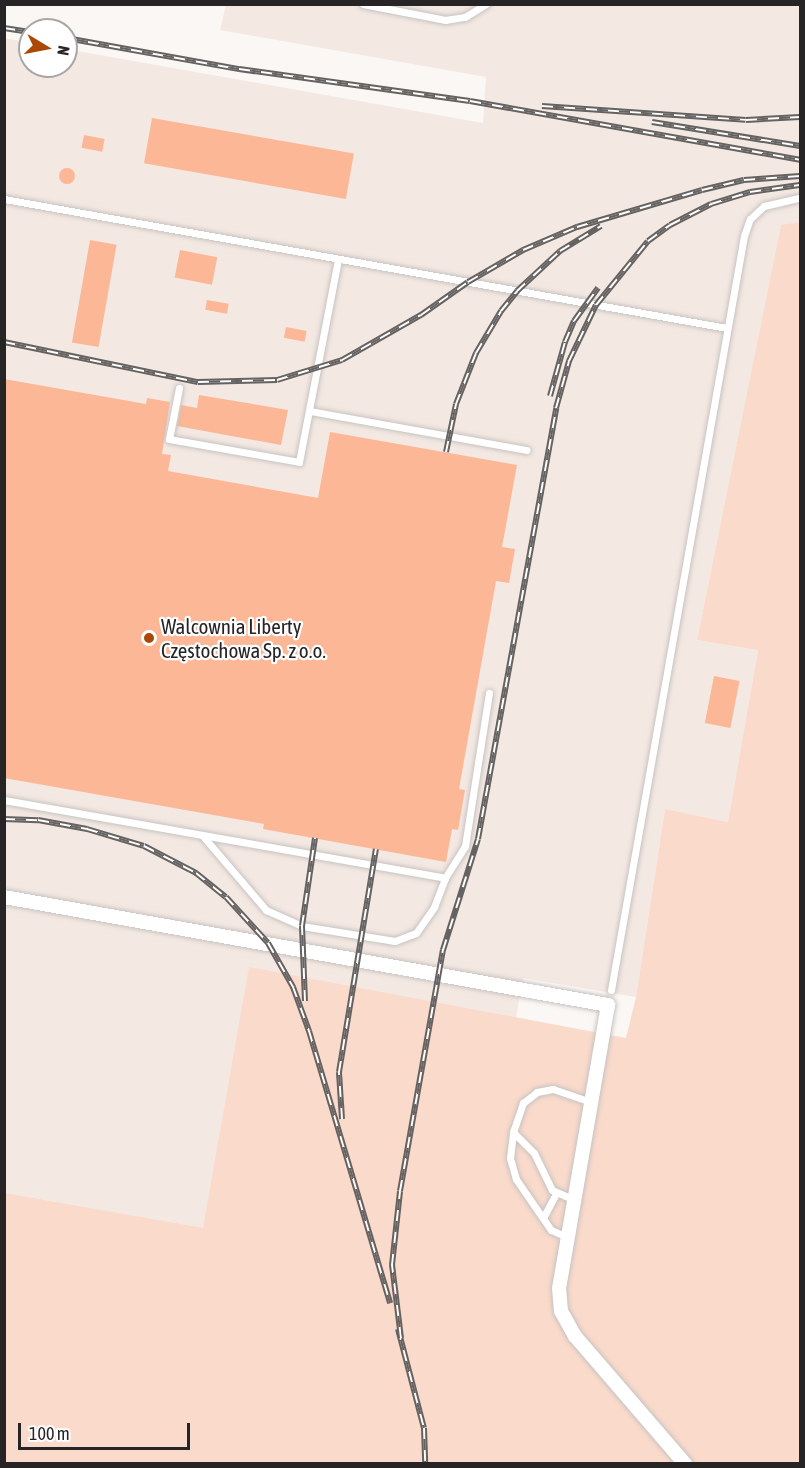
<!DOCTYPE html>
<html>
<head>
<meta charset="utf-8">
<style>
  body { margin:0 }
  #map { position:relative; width:805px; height:1468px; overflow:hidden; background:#fbf7f5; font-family:"Asap Condensed",sans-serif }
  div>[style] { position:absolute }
  .built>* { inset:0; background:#f4e8e2 }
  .green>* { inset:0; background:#fadacb }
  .building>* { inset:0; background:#fcb796; transform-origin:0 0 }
  .round { border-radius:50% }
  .roads { filter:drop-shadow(0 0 2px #c7c3c1) drop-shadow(0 0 2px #c7c3c1) }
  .service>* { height:7px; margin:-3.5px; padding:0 3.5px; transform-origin:3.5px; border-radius:3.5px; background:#fff }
  .minor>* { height:14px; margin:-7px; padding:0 7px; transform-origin:7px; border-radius:7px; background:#fff }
  .rail>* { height:6px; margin-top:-3px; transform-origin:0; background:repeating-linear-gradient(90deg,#fff 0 11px,#656262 0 22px); box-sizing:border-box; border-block:2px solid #656262 }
  .dots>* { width:16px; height:16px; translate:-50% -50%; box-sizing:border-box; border:3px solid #fff; border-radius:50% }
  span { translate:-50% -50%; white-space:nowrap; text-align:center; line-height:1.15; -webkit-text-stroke:4.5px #fff; paint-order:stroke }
  .poi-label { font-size:21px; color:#262424 }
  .left { translate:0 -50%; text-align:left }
  .frame { position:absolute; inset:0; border:6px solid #262424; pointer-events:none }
  .north { position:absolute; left:18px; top:18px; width:60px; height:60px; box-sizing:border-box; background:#fff; border:2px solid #a8a7a7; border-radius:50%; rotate:100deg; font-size:16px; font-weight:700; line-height:24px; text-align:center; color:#262424 }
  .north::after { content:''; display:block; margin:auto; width:21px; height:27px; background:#aa4906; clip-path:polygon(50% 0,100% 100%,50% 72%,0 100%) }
  .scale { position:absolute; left:18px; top:1423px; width:172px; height:27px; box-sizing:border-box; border:3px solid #262424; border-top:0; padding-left:8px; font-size:18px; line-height:21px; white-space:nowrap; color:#262424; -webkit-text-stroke:4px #fff; paint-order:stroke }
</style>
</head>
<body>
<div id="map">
  <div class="built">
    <div style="clip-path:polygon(226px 5px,800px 5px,800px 222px,781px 226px,697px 640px,758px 650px,728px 822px,665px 809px,636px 997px,523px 978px,462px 1321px,5px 1211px,4px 38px,30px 43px,30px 66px,66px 66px,66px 49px,483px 123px,486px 77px,220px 30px)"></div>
  </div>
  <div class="green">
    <div style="clip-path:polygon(800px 222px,800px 1463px,5px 1463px,4px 1193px,203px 1228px,249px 967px,626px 1038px,636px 997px,665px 809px,728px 822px,758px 650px,697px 640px,781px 225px)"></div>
  </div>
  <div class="building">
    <div style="left:152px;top:118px;width:205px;height:46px;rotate:10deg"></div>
    <div style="left:84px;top:135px;width:21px;height:13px;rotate:11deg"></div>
    <div class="round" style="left:59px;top:168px;width:16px;height:16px"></div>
    <div style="left:90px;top:240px;width:27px;height:104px;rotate:10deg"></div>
    <div style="left:180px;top:250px;width:38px;height:28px;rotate:11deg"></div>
    <div style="left:207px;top:300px;width:22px;height:10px;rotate:10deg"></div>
    <div style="left:286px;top:327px;width:21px;height:11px;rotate:11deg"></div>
    <div style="clip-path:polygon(4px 379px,146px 404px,147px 398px,170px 402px,162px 454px,171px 455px,168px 471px,318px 498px,330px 432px,517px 465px,502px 547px,515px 549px,509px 583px,496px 581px,459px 789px,465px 790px,458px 830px,452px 829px,446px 862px,263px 829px,264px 824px,4px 778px)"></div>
    <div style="clip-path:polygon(199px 395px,288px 410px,281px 445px,177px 426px,181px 405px,197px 408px)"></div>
    <div style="left:714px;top:676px;width:26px;height:48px;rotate:11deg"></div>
  </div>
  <div class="roads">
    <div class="service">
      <div style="left:363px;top:4px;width:84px;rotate:11deg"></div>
      <div style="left:445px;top:20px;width:20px;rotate:-9deg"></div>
      <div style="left:465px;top:17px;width:25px;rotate:-32deg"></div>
      <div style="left:4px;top:199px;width:734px;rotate:10.12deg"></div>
      <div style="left:179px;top:388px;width:52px;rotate:101.1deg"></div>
      <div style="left:169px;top:439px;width:132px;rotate:10deg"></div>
      <div style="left:299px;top:462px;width:206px;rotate:-79.1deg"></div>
      <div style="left:310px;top:411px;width:220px;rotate:10.2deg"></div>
      <div style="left:4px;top:800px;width:448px;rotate:10deg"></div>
      <div style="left:202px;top:835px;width:99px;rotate:49.5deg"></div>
      <div style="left:266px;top:910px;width:39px;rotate:24deg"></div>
      <div style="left:302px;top:926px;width:94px;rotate:9.2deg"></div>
      <div style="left:395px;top:941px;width:22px;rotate:-21deg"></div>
      <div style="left:416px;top:933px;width:32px;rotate:-55deg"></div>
      <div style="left:434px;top:907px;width:31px;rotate:-69deg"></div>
      <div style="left:445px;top:878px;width:38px;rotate:-58deg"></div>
      <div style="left:465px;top:846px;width:155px;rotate:-81.1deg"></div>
      <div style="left:611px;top:990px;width:766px;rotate:-80deg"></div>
      <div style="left:744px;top:236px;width:18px;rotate:-71deg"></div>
      <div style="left:750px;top:219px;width:19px;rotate:-43deg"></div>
      <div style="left:764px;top:206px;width:36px;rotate:-13deg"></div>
      <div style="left:513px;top:1132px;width:30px;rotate:45deg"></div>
      <div style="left:534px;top:1153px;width:41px;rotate:64.1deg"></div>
      <div style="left:552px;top:1190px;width:24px;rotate:24deg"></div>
      <div style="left:543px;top:1218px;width:27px;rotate:-62deg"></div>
      <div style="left:567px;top:1237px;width:17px;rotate:-156deg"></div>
      <div style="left:551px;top:1230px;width:62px;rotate:-124.5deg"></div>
      <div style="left:516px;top:1179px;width:22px;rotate:-106deg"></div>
      <div style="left:510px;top:1158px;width:26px;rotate:-83deg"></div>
      <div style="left:513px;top:1132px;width:31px;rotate:-71deg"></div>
      <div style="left:523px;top:1103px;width:18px;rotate:-38deg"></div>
      <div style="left:537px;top:1092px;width:16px;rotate:-11deg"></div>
      <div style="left:553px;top:1089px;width:40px;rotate:18.9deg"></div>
    </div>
    <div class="minor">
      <div style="left:4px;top:897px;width:614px;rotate:10.14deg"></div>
      <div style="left:608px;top:1005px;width:287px;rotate:99.8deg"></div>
      <div style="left:559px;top:1288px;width:23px;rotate:85deg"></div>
      <div style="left:561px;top:1311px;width:29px;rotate:61deg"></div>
      <div style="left:575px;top:1336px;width:169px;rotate:49.3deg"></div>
    </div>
  </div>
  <div class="rail">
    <div style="left:4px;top:28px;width:26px;rotate:9deg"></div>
    <div style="left:66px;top:38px;width:176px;rotate:10.2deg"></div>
    <div style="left:239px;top:69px;width:233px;rotate:7.9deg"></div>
    <div style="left:470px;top:101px;width:335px;rotate:10.1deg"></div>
    <div style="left:542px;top:106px;width:204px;rotate:3.9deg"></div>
    <div style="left:746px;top:120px;width:54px;rotate:-3.2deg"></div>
    <div style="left:652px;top:122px;width:150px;rotate:9.2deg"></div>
    <div style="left:4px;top:342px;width:198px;rotate:11.7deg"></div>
    <div style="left:198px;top:382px;width:79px;rotate:-1.5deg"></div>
    <div style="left:277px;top:380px;width:68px;rotate:-17.1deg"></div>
    <div style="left:342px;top:360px;width:91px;rotate:-29.7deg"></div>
    <div style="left:421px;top:315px;width:57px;rotate:-35.1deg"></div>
    <div style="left:468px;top:282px;width:64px;rotate:-30.2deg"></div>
    <div style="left:523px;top:250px;width:59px;rotate:-23.1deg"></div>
    <div style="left:577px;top:227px;width:130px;rotate:-16.5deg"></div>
    <div style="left:702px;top:190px;width:43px;rotate:-13.4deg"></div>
    <div style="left:744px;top:180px;width:56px;rotate:-4.1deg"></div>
    <div style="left:550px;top:396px;width:56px;rotate:-74.5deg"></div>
    <div style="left:565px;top:342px;width:23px;rotate:-67deg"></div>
    <div style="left:574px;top:321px;width:41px;rotate:-54deg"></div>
    <div style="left:446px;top:452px;width:49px;rotate:-78.2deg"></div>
    <div style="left:456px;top:404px;width:55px;rotate:-68.6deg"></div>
    <div style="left:476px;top:353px;width:49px;rotate:-59.2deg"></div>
    <div style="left:501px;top:311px;width:26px;rotate:-51deg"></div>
    <div style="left:517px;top:291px;width:59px;rotate:-42.9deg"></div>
    <div style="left:560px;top:251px;width:48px;rotate:-31.4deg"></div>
    <div style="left:4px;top:819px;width:34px;rotate:2deg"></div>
    <div style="left:38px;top:820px;width:50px;rotate:10.4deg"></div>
    <div style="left:87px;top:829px;width:59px;rotate:16.6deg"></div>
    <div style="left:144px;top:846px;width:59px;rotate:27.4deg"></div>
    <div style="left:196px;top:873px;width:38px;rotate:39deg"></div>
    <div style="left:226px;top:897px;width:62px;rotate:47.6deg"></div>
    <div style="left:268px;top:943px;width:51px;rotate:60.4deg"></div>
    <div style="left:293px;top:987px;width:47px;rotate:70deg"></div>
    <div style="left:309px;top:1031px;width:284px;rotate:73.4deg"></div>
    <div style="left:305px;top:1001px;width:75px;rotate:-92.3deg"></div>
    <div style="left:302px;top:926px;width:89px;rotate:-81.6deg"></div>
    <div style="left:342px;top:1119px;width:47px;rotate:-93.7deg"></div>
    <div style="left:339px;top:1072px;width:226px;rotate:-80.6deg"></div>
    <div style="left:398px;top:1329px;width:102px;rotate:75.3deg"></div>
    <div style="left:424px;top:1428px;width:36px;rotate:88deg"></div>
    <div style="left:401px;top:1338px;width:74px;rotate:-97deg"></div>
    <div style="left:392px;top:1265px;width:74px;rotate:-83.8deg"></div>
    <div style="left:400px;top:1191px;width:245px;rotate:-79.9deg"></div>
    <div style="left:443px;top:950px;width:116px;rotate:-72.5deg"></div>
    <div style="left:478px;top:839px;width:438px;rotate:-79.7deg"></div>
    <div style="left:556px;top:408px;width:49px;rotate:-74.5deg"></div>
    <div style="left:569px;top:361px;width:62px;rotate:-64.3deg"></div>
    <div style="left:596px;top:305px;width:82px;rotate:-50.9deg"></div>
    <div style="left:648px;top:241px;width:27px;rotate:-36deg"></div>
    <div style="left:670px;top:225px;width:46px;rotate:-27.1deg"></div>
    <div style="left:711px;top:204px;width:41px;rotate:-17.1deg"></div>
    <div style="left:750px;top:192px;width:50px;rotate:-8deg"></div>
  </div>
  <div class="dots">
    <div style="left:149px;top:638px;background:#aa4906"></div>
  </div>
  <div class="poi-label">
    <span class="left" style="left:161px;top:638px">Walcownia Liberty<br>Częstochowa Sp. z o.o.</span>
  </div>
  <div class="frame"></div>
  <div class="north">N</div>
  <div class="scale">100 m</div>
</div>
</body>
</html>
